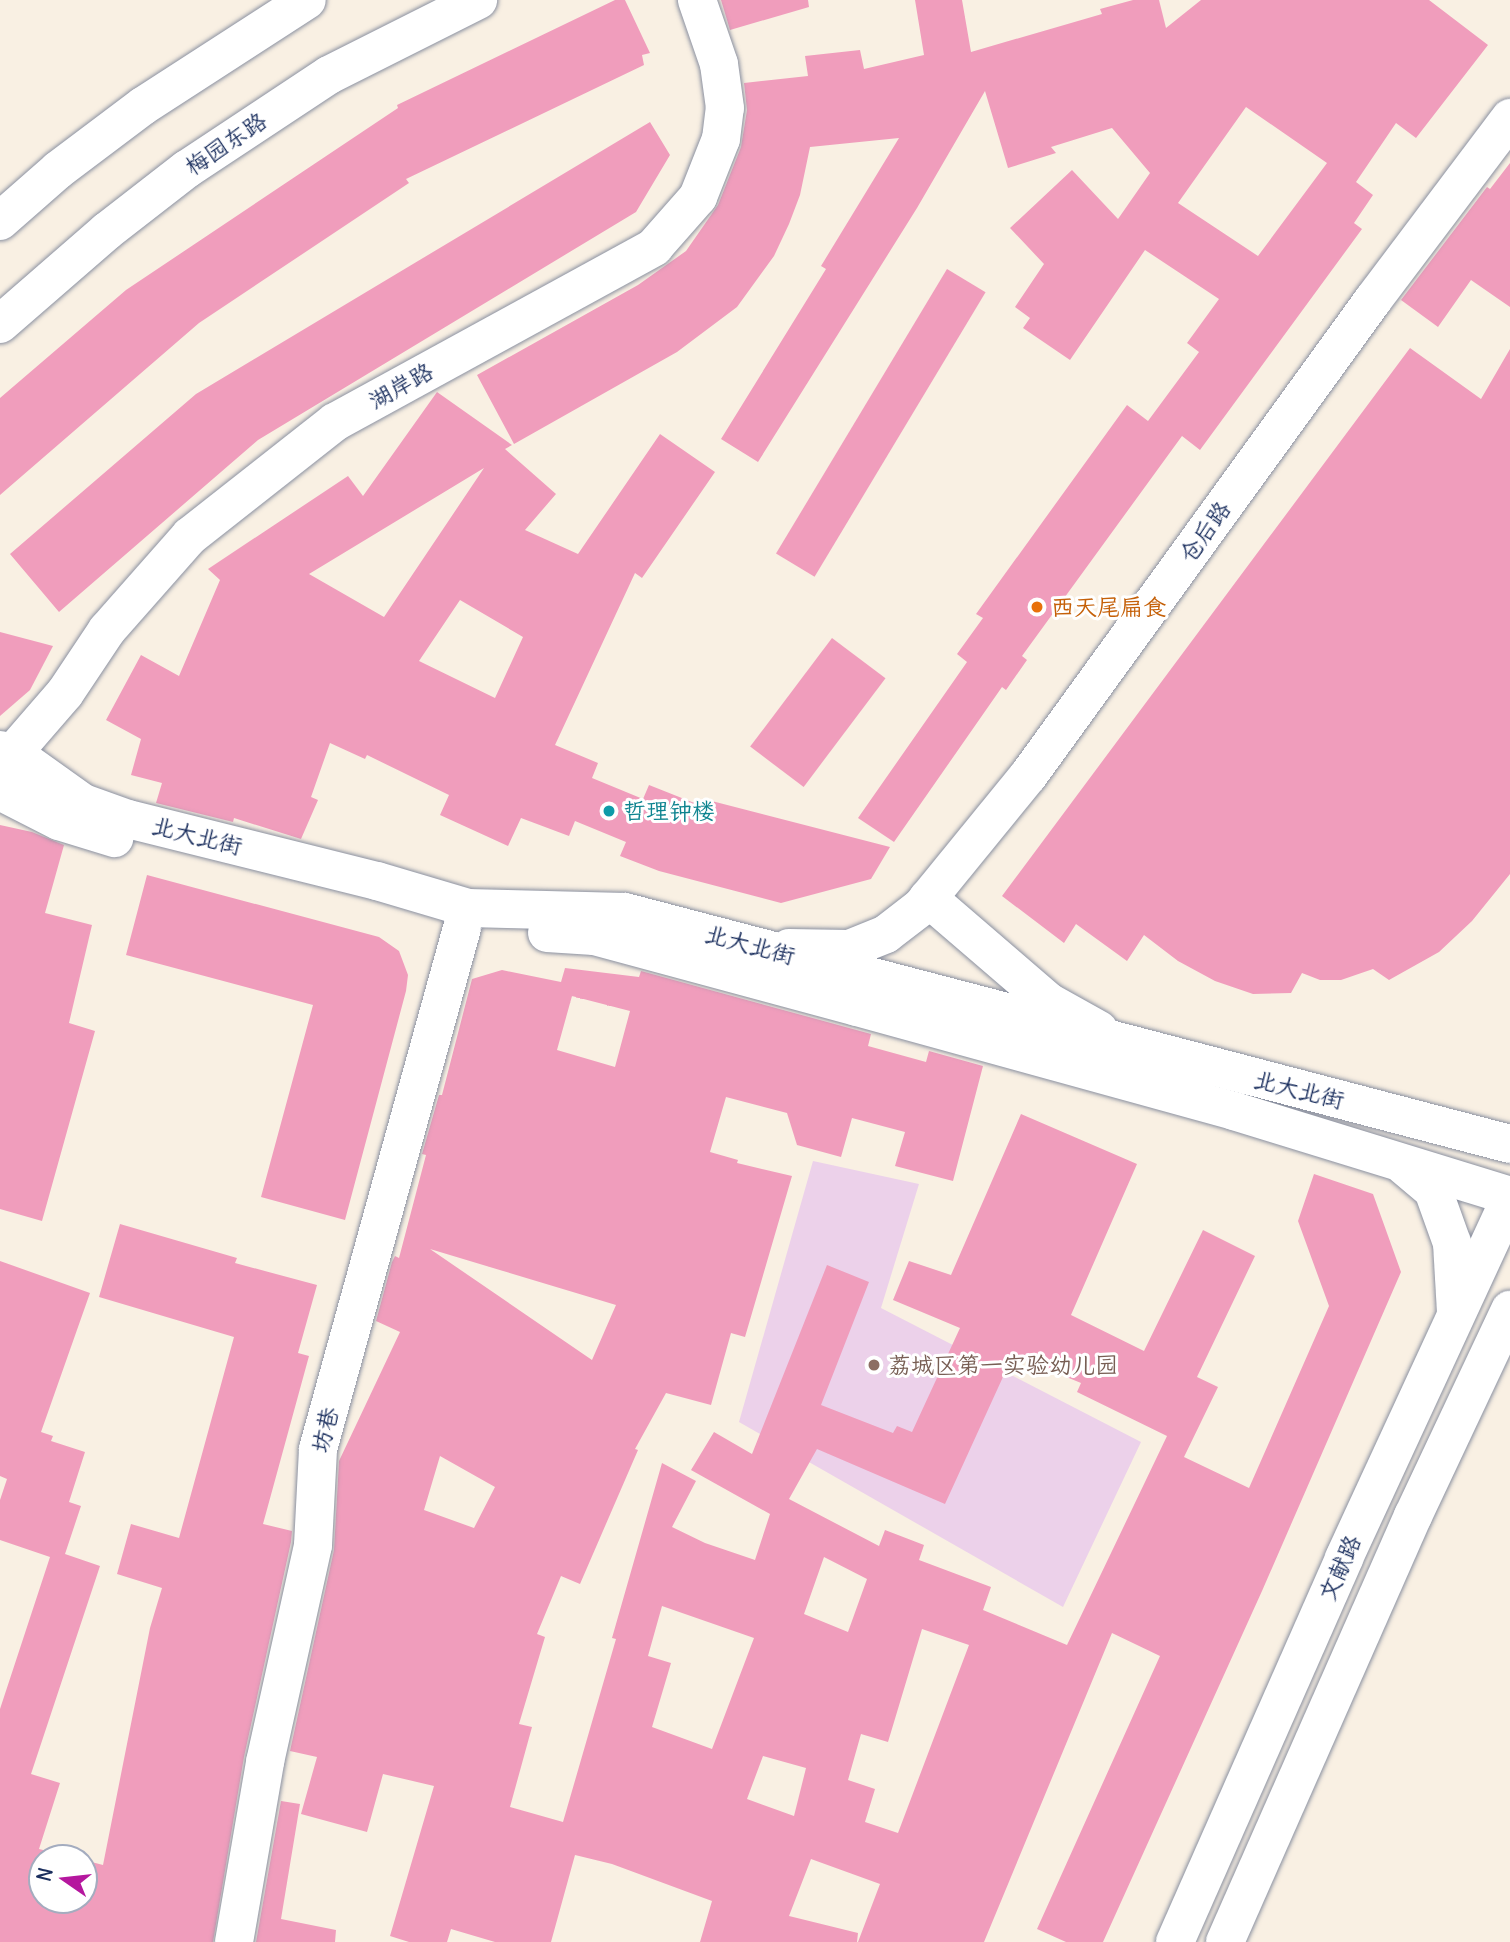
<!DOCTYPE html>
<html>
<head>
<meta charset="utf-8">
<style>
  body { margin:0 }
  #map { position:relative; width:1510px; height:1942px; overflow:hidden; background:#f9f0e3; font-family:Delius,"LXGW WenKai TC",sans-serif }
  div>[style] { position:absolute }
  .built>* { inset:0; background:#ecd1ea }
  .building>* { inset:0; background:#f09dbc; transform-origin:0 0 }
  .roads { filter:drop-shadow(0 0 2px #8a90a0) drop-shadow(0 0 2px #8a90a0) }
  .minor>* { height:38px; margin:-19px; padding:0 19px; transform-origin:19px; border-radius:19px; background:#fff }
  .major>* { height:38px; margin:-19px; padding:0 19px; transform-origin:19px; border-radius:19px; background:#fff }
  .dots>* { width:19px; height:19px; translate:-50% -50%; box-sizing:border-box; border:4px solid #fff; border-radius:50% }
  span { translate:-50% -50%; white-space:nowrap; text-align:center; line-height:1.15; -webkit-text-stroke:6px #fff; paint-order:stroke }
  .street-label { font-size:23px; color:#1b2f5e }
  .food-label { font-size:23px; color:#c56008 }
  .left { translate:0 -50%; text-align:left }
  .culture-label { font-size:23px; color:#0d838f }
  .education-label { font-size:23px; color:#785e54 }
  .north { position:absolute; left:28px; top:1844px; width:70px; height:70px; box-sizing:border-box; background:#fff; border:2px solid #a4acbf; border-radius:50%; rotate:284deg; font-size:19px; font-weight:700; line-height:28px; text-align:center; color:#1b2f5e }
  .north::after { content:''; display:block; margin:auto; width:24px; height:32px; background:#b5179e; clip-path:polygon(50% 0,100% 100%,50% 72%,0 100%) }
</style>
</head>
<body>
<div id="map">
  <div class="built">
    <div style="clip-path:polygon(813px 1161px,919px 1184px,881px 1308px,1141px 1442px,1063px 1607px,739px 1422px)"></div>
  </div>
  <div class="building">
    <div style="clip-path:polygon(615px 0,625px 0,650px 53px,642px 55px,644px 65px,406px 179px,409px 183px,199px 323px,0 495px,0 398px,126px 290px,398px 108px,397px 105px)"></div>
    <div style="clip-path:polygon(721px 0,808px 0,809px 7px,730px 30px)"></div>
    <div style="clip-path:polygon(evenodd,915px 0,962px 0,971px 52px,1102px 14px,1100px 9px,1133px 0,1159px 0,1166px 28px,1201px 0,1429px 0,1488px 45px,1416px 138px,1396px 123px,1356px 182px,1373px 195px,1354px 223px,1362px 229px,1200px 450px,1182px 436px,1022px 656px,1027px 660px,1006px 690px,1002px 687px,894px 842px,858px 818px,967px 662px,957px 654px,983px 618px,976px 614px,1127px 405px,1148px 421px,1199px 352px,1187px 343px,1219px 299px,1145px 250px,1070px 360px,1023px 328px,1030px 318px,1015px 307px,1044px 264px,1010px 228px,1072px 170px,1118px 219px,1150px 173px,1112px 128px,1051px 147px,1056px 153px,1008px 168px,985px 91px,917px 208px,758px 462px,721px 439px,826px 269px,821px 266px,899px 138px,810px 147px,800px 195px,789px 224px,774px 256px,737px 307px,677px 352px,514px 444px,477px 375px,638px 285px,686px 251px,718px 205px,741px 147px,747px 110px,744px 83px,808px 76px,805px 56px,860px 50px,864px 69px,924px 55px,915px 0,1246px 107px,1327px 163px,1258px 256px,1178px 203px,1246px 107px)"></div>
    <div style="clip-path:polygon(650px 122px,670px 155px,636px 212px,258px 440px,59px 612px,10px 554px,196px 394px)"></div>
    <div style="clip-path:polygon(1510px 163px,1510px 307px,1471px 280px,1438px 327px,1401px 300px,1487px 187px,1490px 189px)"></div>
    <div style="left:947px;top:269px;width:45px;height:332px;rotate:31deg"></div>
    <div style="clip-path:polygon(1410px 348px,1481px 399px,1510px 349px,1510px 874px,1472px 921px,1439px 952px,1389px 980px,1373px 969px,1341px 980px,1320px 980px,1302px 973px,1291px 993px,1253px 994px,1215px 981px,1178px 961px,1144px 935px,1127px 961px,1076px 924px,1064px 943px,1002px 896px)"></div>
    <div style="clip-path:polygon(evenodd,437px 392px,512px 445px,505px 449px,556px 494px,525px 530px,578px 554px,660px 434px,715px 472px,642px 578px,635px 573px,555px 745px,598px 763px,592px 778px,643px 799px,649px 785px,702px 806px,704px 799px,890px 847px,871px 879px,781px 903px,659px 871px,620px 856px,626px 842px,575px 821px,569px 836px,521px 818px,508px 846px,440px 815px,449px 795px,367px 755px,365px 759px,330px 743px,311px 797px,318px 800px,301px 839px,234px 818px,233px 822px,156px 803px,162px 783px,131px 775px,141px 739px,106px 720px,141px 655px,179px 676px,220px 580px,208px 569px,348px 476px,363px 496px,437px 392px,484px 468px,384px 617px,309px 574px,484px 468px,437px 392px,460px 600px,523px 637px,495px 698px,419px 661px,460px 600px)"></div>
    <div style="clip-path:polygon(0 632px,53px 646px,30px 690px,0 716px)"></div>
    <div style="left:832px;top:638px;width:67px;height:136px;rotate:37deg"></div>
    <div style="clip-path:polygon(0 825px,32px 832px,64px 845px,45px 913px,92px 925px,69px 1023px,95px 1031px,42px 1221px,0 1209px)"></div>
    <div style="clip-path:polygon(147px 875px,379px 937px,399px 951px,408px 975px,406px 991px,345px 1220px,261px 1197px,313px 1005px,126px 955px)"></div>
    <div style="clip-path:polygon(evenodd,565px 968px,639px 977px,641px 971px,871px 1034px,868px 1046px,926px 1062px,929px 1051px,983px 1066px,953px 1181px,895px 1166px,905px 1132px,852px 1118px,841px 1157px,797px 1145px,787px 1113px,726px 1097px,710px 1152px,738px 1160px,737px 1163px,792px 1176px,745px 1337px,731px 1333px,711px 1405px,666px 1393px,635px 1449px,638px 1450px,580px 1584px,561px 1576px,537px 1634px,545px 1637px,519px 1724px,532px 1727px,510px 1807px,563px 1822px,616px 1639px,612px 1638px,662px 1463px,696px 1481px,672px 1527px,705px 1543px,755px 1560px,770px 1514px,691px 1470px,714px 1432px,752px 1454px,827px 1265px,869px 1282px,821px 1405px,893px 1433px,897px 1426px,912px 1432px,960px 1328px,893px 1300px,909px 1261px,951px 1275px,1021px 1114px,1137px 1164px,1071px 1315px,1144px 1351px,1203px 1230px,1255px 1256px,1197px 1377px,1218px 1387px,1184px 1457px,1249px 1488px,1329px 1306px,1298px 1221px,1314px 1174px,1373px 1194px,1401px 1272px,1262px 1591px,1103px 1942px,1066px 1942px,1037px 1929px,1160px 1656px,1112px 1633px,984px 1942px,858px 1942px,880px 1884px,811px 1859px,789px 1916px,858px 1933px,857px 1942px,700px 1942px,712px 1901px,612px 1864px,575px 1855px,551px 1942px,495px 1942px,451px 1929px,447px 1942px,409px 1942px,390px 1936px,434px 1786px,383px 1774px,367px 1832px,301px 1814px,317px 1757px,290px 1751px,334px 1550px,339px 1461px,400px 1332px,376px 1321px,392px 1262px,395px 1256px,399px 1258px,426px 1155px,422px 1154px,439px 1095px,442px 1095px,472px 979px,502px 970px,561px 982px,565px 968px,572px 996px,630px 1011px,615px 1067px,557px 1050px,572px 996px,565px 968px,430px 1249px,616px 1305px,592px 1360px,430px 1249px,565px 968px,1013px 1355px,1081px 1383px,1077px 1392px,1167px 1436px,1067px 1645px,983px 1610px,991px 1587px,919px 1560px,924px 1545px,885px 1530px,879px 1546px,789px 1499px,817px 1449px,945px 1504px,1013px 1355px,565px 968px,440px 1456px,495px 1487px,474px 1528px,424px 1510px,440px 1456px,565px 968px,824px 1557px,867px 1579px,848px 1632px,804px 1614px,824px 1557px,565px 968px,662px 1606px,754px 1638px,712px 1749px,652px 1727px,671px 1663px,648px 1656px,662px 1606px,565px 968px,922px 1629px,969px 1645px,898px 1833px,865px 1822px,875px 1789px,848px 1780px,861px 1734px,888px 1742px,922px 1629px,565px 968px,763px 1756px,806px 1768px,794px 1816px,747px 1799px,763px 1756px)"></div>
    <div style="clip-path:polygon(120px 1224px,237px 1258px,235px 1263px,317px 1285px,298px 1353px,309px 1356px,263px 1524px,292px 1531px,291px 1542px,244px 1757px,213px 1942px,0 1942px,0 1709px,50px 1557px,0 1540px,0 1500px,7px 1479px,0 1476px,0 1261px,90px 1293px,41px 1432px,53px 1436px,51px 1441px,85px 1452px,69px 1502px,81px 1506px,65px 1554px,100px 1566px,31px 1774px,60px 1783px,39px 1849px,75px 1858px,42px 1858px,42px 1900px,84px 1900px,84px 1860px,103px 1865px,150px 1628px,162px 1588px,117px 1574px,131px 1524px,179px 1538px,234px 1337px,99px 1297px)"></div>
    <div style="clip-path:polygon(281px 1801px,300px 1804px,281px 1919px,336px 1930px,335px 1942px,256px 1942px)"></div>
  </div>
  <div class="roads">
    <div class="minor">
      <div style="left:0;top:775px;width:26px;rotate:-59deg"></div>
      <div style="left:13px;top:753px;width:79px;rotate:-49.1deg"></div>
      <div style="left:65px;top:693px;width:76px;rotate:-56.3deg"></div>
      <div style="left:107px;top:630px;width:125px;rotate:-48.6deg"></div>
      <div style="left:190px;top:536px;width:184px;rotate:-38.2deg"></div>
      <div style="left:335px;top:422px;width:364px;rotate:-28.7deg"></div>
      <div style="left:654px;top:247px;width:67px;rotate:-48.7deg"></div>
      <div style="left:698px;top:197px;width:62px;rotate:-68.4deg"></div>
      <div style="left:721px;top:139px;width:31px;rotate:-83deg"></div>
      <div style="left:725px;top:108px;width:44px;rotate:-97.8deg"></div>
      <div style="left:719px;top:64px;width:68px;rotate:-109deg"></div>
      <div style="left:928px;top:898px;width:160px;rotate:40.7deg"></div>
      <div style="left:1049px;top:1002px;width:57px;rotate:29.2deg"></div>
      <div style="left:789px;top:948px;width:60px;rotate:1deg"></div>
      <div style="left:849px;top:949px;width:40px;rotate:-22deg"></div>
      <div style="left:886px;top:934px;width:44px;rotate:-37.6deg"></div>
      <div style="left:921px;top:907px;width:169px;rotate:-50.8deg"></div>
      <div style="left:1028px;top:776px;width:588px;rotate:-54.07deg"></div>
      <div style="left:1373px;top:300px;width:228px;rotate:-53deg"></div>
      <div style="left:234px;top:1942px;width:183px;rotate:-80.2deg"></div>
      <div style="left:265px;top:1762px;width:222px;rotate:-77.5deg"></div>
      <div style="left:313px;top:1545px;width:96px;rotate:-87deg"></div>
      <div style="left:318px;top:1449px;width:541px;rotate:-74.55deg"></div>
    </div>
    <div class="major">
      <div style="left:0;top:221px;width:77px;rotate:-41.3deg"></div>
      <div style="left:58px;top:170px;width:106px;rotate:-37deg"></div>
      <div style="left:143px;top:106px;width:195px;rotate:-32.9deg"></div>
      <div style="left:0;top:324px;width:142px;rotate:-41deg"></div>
      <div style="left:107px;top:231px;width:101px;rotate:-37.8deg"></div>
      <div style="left:187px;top:169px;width:170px;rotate:-33.5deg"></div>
      <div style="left:329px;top:75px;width:167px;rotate:-26.7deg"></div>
      <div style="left:0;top:750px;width:13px;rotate:13deg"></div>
      <div style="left:13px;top:753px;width:86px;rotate:35.5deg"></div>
      <div style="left:83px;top:803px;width:48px;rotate:19.6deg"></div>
      <div style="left:128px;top:819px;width:257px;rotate:14deg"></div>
      <div style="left:377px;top:881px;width:95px;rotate:16.5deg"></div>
      <div style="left:468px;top:908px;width:157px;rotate:1.5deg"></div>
      <div style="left:625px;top:912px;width:915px;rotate:14.69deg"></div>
      <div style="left:0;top:791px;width:66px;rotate:27deg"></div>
      <div style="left:59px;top:821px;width:58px;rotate:17.2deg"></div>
      <div style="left:547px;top:933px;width:47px;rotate:3.7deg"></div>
      <div style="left:594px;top:936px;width:272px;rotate:15.1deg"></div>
      <div style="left:857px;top:1007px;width:391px;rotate:15.4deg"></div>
      <div style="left:1234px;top:1111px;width:289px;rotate:17.1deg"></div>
      <div style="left:1404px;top:1166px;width:38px;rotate:40deg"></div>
      <div style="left:1433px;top:1190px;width:56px;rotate:70.3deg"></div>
      <div style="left:1452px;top:1243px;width:70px;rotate:86.7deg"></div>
      <div style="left:1175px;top:1942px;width:420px;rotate:-66.2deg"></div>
      <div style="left:1344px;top:1558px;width:396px;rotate:-65.2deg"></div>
      <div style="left:1225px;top:1942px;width:466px;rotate:-66.2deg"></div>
      <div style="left:1413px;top:1516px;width:228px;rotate:-64.8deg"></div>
    </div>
  </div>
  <div class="dots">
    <div style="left:1037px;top:607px;background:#e8710a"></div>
    <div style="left:609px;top:811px;background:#0f9aa8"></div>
    <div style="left:874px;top:1365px;background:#8d6e63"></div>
  </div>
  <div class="street-label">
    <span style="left:226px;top:144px;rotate:-34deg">梅园东路</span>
    <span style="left:401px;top:386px;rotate:-29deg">湖岸路</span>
    <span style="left:1205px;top:532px;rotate:-54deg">仓后路</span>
    <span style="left:197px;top:836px;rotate:14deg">北大北街</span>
    <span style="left:750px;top:945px;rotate:15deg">北大北街</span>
    <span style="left:1299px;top:1090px;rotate:14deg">北大北街</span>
    <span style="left:325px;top:1430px;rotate:-77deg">坊巷</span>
    <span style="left:1340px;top:1568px;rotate:-66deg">文献路</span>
  </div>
  <div class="food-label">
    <span class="left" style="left:1051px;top:607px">西天尾扁食</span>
  </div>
  <div class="culture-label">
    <span class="left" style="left:623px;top:811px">哲理钟楼</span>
  </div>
  <div class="education-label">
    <span class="left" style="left:888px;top:1365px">荔城区第一实验幼儿园</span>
  </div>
  <div class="north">N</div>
</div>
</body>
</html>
